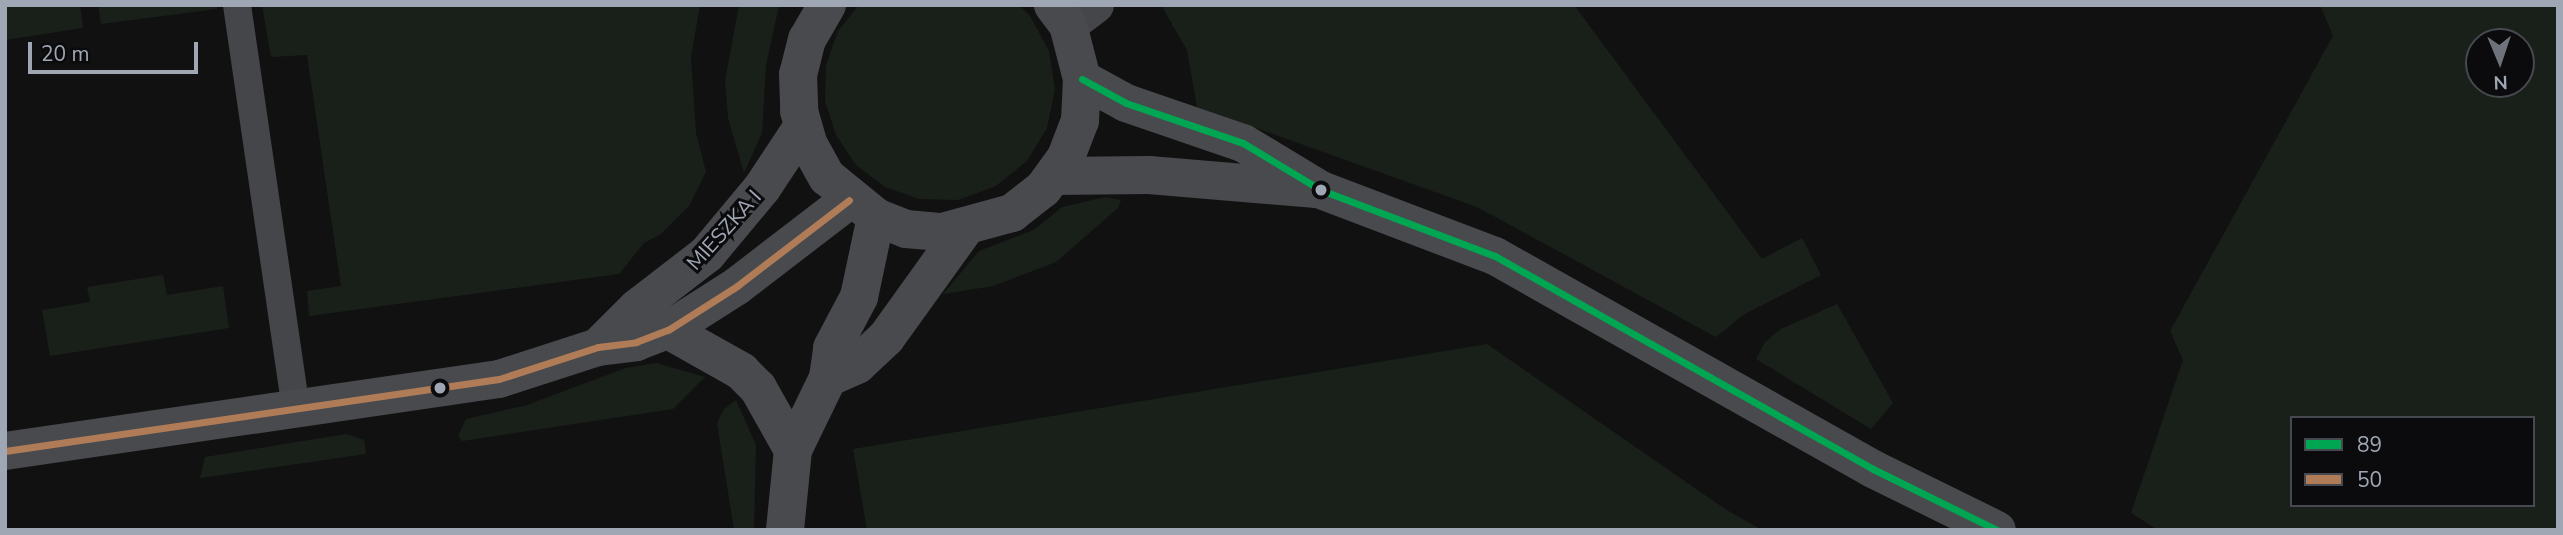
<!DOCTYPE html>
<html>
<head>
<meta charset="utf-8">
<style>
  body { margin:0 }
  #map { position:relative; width:2563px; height:535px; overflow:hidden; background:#111; font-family:"Nunito Sans",sans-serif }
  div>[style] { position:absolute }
  .green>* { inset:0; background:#19201a }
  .lane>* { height:28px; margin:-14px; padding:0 14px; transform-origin:14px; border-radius:14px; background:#45464a }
  .street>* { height:38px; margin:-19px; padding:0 19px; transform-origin:19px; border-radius:19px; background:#45464a }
  .secondary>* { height:38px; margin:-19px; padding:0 19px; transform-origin:19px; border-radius:19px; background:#494a4e }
  .bus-1>* { height:7px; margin:-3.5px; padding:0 3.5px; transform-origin:3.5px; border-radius:3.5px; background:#00a651 }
  .bus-2>* { height:7px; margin:-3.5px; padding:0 3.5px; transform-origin:3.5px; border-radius:3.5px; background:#b07c57 }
  .dots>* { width:19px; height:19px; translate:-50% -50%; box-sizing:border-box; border:4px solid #0b0b0d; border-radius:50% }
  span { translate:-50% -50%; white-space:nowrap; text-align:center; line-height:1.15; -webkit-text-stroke:6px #0b0b0d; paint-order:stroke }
  .street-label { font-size:21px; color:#a0a7b4 }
  .frame { position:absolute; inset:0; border:7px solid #a0a7b4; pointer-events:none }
  .legend { position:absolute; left:2290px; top:416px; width:245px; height:91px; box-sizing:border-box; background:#0b0b0d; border:2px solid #474950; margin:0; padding:9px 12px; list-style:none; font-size:21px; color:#a0a7b4 }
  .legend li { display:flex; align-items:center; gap:14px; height:35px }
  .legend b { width:35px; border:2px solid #474950 }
  .north { position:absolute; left:2465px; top:28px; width:70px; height:70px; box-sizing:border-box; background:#0b0b0d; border:2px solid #474950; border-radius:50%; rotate:178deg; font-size:19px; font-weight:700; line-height:28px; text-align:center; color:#a0a7b4 }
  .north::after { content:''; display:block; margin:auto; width:24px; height:32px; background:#6e727b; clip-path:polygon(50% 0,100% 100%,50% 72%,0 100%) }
  .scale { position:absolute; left:28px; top:42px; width:170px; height:32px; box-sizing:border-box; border:4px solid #a0a7b4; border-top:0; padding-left:9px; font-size:21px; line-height:24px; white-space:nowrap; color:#a0a7b4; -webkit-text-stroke:5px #0b0b0d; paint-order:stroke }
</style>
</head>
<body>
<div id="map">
  <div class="green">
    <div style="clip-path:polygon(5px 5px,80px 5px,83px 28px,5px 40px)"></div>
    <div style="clip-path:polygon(98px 5px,217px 5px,217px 9px,101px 24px)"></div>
    <div style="clip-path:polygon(262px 5px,700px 5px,691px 57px,696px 133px,706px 172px,689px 206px,661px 234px,644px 243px,619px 274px,309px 316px,307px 291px,341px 286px,307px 55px,271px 57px)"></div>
    <div style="clip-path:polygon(739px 5px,779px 6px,766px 65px,762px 133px,744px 173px,728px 118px,725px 81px)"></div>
    <div style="clip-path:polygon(859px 5px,1019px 5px,1030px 16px,1049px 51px,1055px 89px,1047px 128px,1027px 161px,996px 186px,958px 200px,919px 199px,885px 187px,856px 165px,836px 135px,825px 101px,826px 65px,838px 31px)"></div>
    <div style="clip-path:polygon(1161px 5px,1574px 5px,1762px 259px,1802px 238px,1821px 275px,1743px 315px,1716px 337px,1477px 207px,1197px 107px,1187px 50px)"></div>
    <div style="clip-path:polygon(evenodd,2320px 5px,2558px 5px,2558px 530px,2158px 530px,2131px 513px,2183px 360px,2170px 331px,2333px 36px,2320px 5px,2479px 42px,2521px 42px,2521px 84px,2479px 84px,2479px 42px,2320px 5px,2292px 418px,2533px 418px,2533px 505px,2292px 505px,2292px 418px)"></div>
    <div style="clip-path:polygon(1105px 197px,1121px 200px,1118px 208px,1056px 262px,993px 286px,943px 294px,979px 251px,1034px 230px,1062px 207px)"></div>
    <div style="clip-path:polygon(163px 275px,167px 295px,223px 286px,229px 328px,50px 356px,42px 310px,90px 302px,87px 287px)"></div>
    <div style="clip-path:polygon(1837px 304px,1893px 403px,1871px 429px,1756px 359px,1765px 342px,1781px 329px)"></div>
    <div style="clip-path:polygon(1487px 344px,1725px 509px,1762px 530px,867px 530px,853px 449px)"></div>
    <div style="clip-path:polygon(656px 363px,705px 377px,673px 409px,462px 441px,458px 436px,466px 419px,527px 405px,626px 368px)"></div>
    <div style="clip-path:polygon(736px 400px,756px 445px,754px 530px,734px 530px,717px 423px,724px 409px)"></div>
    <div style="clip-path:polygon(346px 434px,364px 440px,366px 454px,200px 478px,205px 457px)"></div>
  </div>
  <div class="lane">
    <div style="left:237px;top:5px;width:408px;rotate:81.7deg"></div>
  </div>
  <div class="street">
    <div style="left:1068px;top:25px;width:34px;rotate:-37deg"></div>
  </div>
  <div class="secondary">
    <div style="left:827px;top:5px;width:39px;rotate:120deg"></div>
    <div style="left:807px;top:39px;width:36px;rotate:104deg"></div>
    <div style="left:798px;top:74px;width:37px;rotate:88deg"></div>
    <div style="left:799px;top:111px;width:35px;rotate:74deg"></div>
    <div style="left:809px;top:145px;width:37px;rotate:61deg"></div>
    <div style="left:827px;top:177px;width:63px;rotate:39.2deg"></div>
    <div style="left:876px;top:217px;width:32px;rotate:22deg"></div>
    <div style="left:906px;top:229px;width:36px;rotate:5deg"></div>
    <div style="left:942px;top:232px;width:73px;rotate:-15.2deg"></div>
    <div style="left:1012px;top:213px;width:39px;rotate:-38deg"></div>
    <div style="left:1043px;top:189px;width:39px;rotate:-54deg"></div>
    <div style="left:1066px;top:157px;width:39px;rotate:-69deg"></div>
    <div style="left:1080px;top:121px;width:42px;rotate:-87.3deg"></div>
    <div style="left:1082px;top:79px;width:56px;rotate:-104.5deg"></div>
    <div style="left:1068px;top:25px;width:25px;rotate:-127deg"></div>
    <div style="left:1082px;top:79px;width:50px;rotate:28.6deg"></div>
    <div style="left:1126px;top:103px;width:124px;rotate:18.9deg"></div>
    <div style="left:1243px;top:143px;width:91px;rotate:31.1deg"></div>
    <div style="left:1321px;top:190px;width:186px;rotate:20.8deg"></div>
    <div style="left:1495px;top:256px;width:434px;rotate:29.4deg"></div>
    <div style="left:1873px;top:469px;width:138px;rotate:26.2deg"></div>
    <div style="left:1053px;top:176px;width:96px;rotate:-0.6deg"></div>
    <div style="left:1149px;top:175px;width:168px;rotate:4.8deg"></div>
    <div style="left:668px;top:330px;width:84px;rotate:29.3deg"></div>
    <div style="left:741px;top:371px;width:24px;rotate:45deg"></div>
    <div style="left:758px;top:388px;width:71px;rotate:60.6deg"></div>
    <div style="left:598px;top:347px;width:55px;rotate:-45deg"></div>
    <div style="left:637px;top:308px;width:88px;rotate:-37.6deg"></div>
    <div style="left:707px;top:254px;width:86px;rotate:-50.2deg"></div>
    <div style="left:762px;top:188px;width:74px;rotate:-56.5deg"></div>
    <div style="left:828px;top:378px;width:32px;rotate:-24deg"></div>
    <div style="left:857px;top:365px;width:40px;rotate:-43deg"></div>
    <div style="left:886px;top:338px;width:135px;rotate:-54.3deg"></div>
    <div style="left:5px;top:451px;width:499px;rotate:-8.3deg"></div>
    <div style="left:499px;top:379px;width:104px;rotate:-17.9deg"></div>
    <div style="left:598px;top:347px;width:38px;rotate:-7deg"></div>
    <div style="left:636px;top:342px;width:34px;rotate:-21deg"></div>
    <div style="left:668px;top:330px;width:82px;rotate:-32.5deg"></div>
    <div style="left:737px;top:286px;width:141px;rotate:-37.5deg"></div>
    <div style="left:785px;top:530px;width:80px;rotate:-84.3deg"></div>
    <div style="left:793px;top:450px;width:80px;rotate:-64.1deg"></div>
    <div style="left:828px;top:378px;width:30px;rotate:-82deg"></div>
    <div style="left:832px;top:348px;width:58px;rotate:-62.1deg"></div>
    <div style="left:859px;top:297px;width:82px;rotate:-78deg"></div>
  </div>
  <div class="bus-1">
    <div style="left:1082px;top:79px;width:50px;rotate:28.6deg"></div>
    <div style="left:1126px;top:103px;width:124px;rotate:18.9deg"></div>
    <div style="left:1243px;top:143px;width:91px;rotate:31.1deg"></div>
    <div style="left:1321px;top:190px;width:186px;rotate:20.8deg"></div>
    <div style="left:1495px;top:256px;width:434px;rotate:29.4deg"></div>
    <div style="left:1873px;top:469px;width:138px;rotate:26.2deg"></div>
  </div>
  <div class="bus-2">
    <div style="left:5px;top:451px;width:499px;rotate:-8.3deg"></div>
    <div style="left:499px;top:379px;width:104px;rotate:-17.9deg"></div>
    <div style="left:598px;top:347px;width:38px;rotate:-7deg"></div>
    <div style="left:636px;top:342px;width:34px;rotate:-21deg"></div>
    <div style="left:668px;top:330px;width:82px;rotate:-32.5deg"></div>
    <div style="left:737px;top:286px;width:141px;rotate:-37.5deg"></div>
  </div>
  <div class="dots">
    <div style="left:1321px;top:190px;background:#a0a7b4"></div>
    <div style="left:440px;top:388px;background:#a0a7b4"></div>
  </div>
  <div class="street-label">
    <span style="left:724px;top:230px;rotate:-48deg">MIESZKA I</span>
  </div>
  <div class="frame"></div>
  <ul class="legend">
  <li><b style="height:9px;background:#00a651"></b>89</li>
  <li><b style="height:9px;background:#b07c57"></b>50</li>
  </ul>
  <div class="north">N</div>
  <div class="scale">20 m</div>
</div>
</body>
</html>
